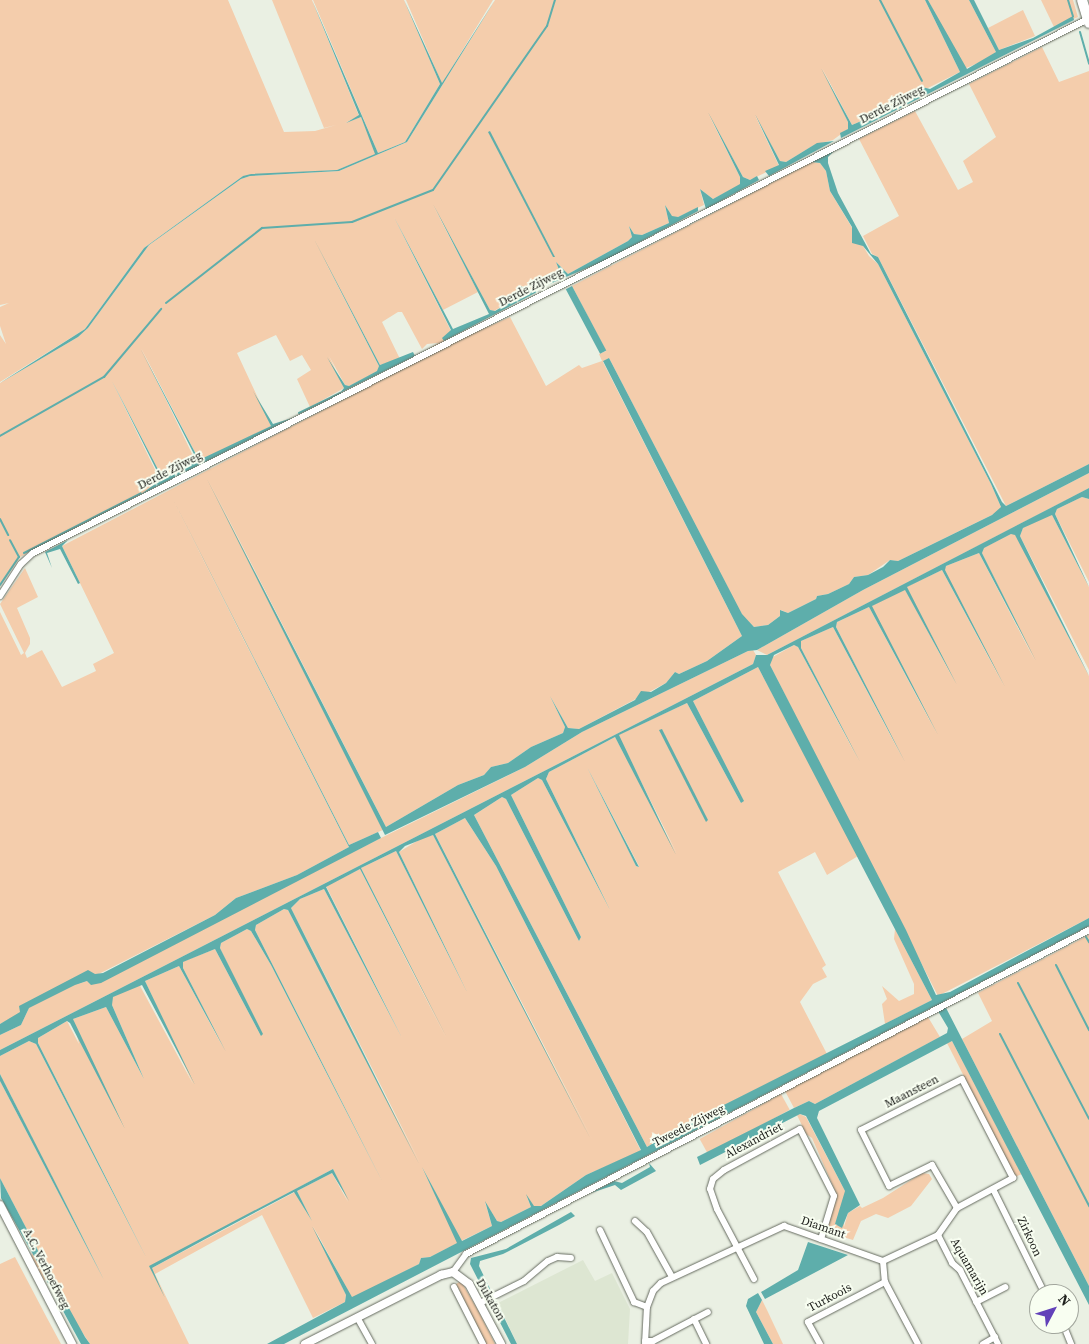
<!DOCTYPE html>
<html>
<head>
<meta charset="utf-8">
<style>
  body { margin:0 }
  #map { position:relative; width:1089px; height:1344px; overflow:hidden; background:#eaf0e3; font-family:"Source Serif 4",serif }
  div>[style] { position:absolute }
  .built>* { inset:0; background:#dde6d2 }
  .green>* { inset:0; background:#f4cdac; transform-origin:0 0 }
  .water>* { inset:0; background:#5eaeab; transform-origin:0 0 }
  .stream>* { height:2px; margin:-1px; padding:0 1px; transform-origin:1px; border-radius:1px; background:#5eaeab }
  .roads { filter:drop-shadow(0 0 1px #656a5f) drop-shadow(0 0 1px #656a5f) }
  .minor>* { height:6px; margin:-3px; padding:0 3px; transform-origin:3px; border-radius:3px; background:#fff }
  .tertiary>* { height:8px; margin:-4px; padding:0 4px; transform-origin:4px; border-radius:4px; background:#fff }
  .primary>* { height:10px; margin:-5px; padding:0 5px; transform-origin:5px; border-radius:5px; background:#fff }
  span { translate:-50% -50%; white-space:nowrap; text-align:center; line-height:1.15; -webkit-text-stroke:4px #f8fef1; paint-order:stroke }
  .street-label { font-size:12px; color:#20221e }
  .north { position:absolute; left:1029px; top:1284px; width:50px; height:50px; box-sizing:border-box; background:#f8fef1; border:1px solid #a2a69d; border-radius:50%; rotate:50deg; font-size:14px; font-weight:700; line-height:20px; text-align:center; color:#20221e }
  .north::after { content:''; display:block; margin:auto; width:18px; height:22px; background:#6241b9; clip-path:polygon(50% 0,100% 100%,50% 72%,0 100%) }
</style>
</head>
<body>
<div id="map">
  <div class="built">
    <div style="clip-path:polygon(583px 1260px,595px 1281px,612px 1273px,630px 1309px,628px 1344px,517px 1344px,498px 1303px)"></div>
  </div>
  <div class="green">
    <div style="clip-path:polygon(0 0,228px 0,284px 132px,315px 131px,336px 125px,324px 128px,272px 0,312px 0,359px 116px,345px 123px,361px 117px,376px 154px,337px 170px,243px 176px,144px 248px,85px 329px,0 382px,0 335px,6px 344px,0 326px,0 307px,9px 303px,0 305px)"></div>
    <div style="clip-path:polygon(313px 0,404px 0,440px 84px,405px 142px,378px 153px)"></div>
    <div style="clip-path:polygon(406px 0,493px 0,442px 84px)"></div>
    <div style="clip-path:polygon(495px 0,925px 0,960px 72px,892px 106px,888px 104px,887px 110px,852px 125px,822px 68px,848px 122px,848px 129px,833px 140px,814px 145px,786px 162px,780px 161px,755px 115px,779px 166px,750px 180px,743px 177px,709px 115px,740px 177px,740px 185px,713px 199px,700px 189px,704px 205px,678px 217px,672px 217px,665px 205px,669px 223px,642px 235px,634px 234px,629px 226px,632px 237px,628px 241px,568px 274px,556px 262px,561px 275px,558px 279px,530px 293px,522px 286px,520px 296px,494px 311px,490px 310px,433px 205px,478px 292px,443px 310px,394px 217px,451px 331px,444px 341px,469px 329px,467px 331px,424px 352px,438px 343px,427px 344px,422px 349px,402px 312px,398px 312px,382px 322px,400px 359px,380px 365px,323px 257px,379px 366px,378px 371px,349px 386px,345px 385px,329px 356px,344px 388px,310px 407px,297px 379px,311px 370px,302px 355px,290px 361px,276px 335px,237px 353px,271px 426px,202px 460px,199px 460px,141px 348px,196px 462px,163px 479px,112px 381px,160px 480px,140px 495px,20px 557px,0 586px,0 383px,78px 337px,88px 328px,149px 245px,241px 179px,250px 176px,339px 171px,407px 142px)"></div>
    <div style="clip-path:polygon(928px 0,969px 0,996px 52px,992px 57px,964px 69px)"></div>
    <div style="clip-path:polygon(1041px 0,1073px 0,1078px 17px,1054px 27px)"></div>
    <div style="clip-path:polygon(1023px 10px,1035px 36px,999px 50px,988px 28px)"></div>
    <div style="clip-path:polygon(1042px 47px,1059px 82px,1089px 71px,1089px 464px,1006px 506px,878px 257px,872px 254px,863px 236px,899px 216px,859px 139px,915px 111px,958px 190px,973px 182px,963px 161px,996px 137px,969px 84px)"></div>
    <div style="clip-path:polygon(812px 162px,820px 163px,826px 171px,830px 191px,869px 256px,878px 264px,991px 484px,1001px 507px,1000px 511px,898px 561px,890px 560px,868px 575px,854px 577px,849px 584px,828px 594px,817px 596px,816px 599px,788px 613px,781px 610px,780px 616px,768px 625px,754px 627px,742px 615px,609px 358px,603px 362px,742px 636px,707px 661px,679px 674px,675px 672px,666px 683px,579px 729px,568px 728px,550px 696px,565px 727px,563px 733px,531px 747px,508px 763px,491px 767px,484px 775px,458px 785px,386px 827px,208px 479px,385px 829px,349px 845px,172px 498px,349px 847px,297px 875px,236px 898px,215px 915px,0 1024px,0 612px,21px 655px,24px 653px,0 604px,25px 568px,38px 597px,17px 608px,30px 638px,30px 644px,25px 653px,27px 658px,42px 650px,62px 687px,96px 671px,93px 664px,114px 653px,62px 546px,458px 340px,510px 317px,546px 386px,579px 365px,582px 368px,602px 361px,599px 354px,606px 351px,572px 286px)"></div>
    <div style="clip-path:polygon(1089px 473px,1089px 488px,1076px 495px,767px 655px,757px 650px,863px 590px)"></div>
    <div style="clip-path:polygon(1082px 497px,1089px 499px,1089px 582px,1055px 514px,1057px 509px)"></div>
    <div style="clip-path:polygon(1048px 514px,1052px 515px,1089px 587px,1089px 670px,1020px 536px,1023px 528px)"></div>
    <div style="clip-path:polygon(1011px 534px,1015px 534px,1089px 676px,1089px 918px,938px 996px,827px 779px,770px 665px,771px 658px,794px 645px,798px 647px,859px 761px,801px 648px,801px 641px,833px 627px,903px 759px,836px 627px,837px 622px,869px 607px,937px 734px,871px 606px,905px 589px,955px 682px,906px 587px,942px 570px,1004px 686px,944px 570px,946px 566px,979px 553px,1035px 661px,982px 553px,983px 548px)"></div>
    <div style="clip-path:polygon(748px 651px,753px 650px,756px 655px,753px 664px,0 1050px,0 1035px,21px 1025px,29px 1008px,75px 985px,87px 981px,101px 982px,316px 870px,525px 767px,582px 732px)"></div>
    <div style="clip-path:polygon(evenodd,758px 667px,858px 856px,827px 875px,815px 852px,778px 872px,826px 965px,822px 968px,827px 977px,813px 984px,800px 1002px,827px 1054px,680px 1127px,647px 1147px,474px 815px,502px 797px,506px 799px,579px 941px,581px 937px,511px 795px,538px 778px,542px 780px,610px 910px,546px 779px,549px 772px,615px 737px,677px 854px,618px 735px,687px 703px,741px 803px,743px 800px,693px 701px,758px 667px,587px 767px,639px 866px,639px 867px,636px 866px,587px 767px)"></div>
    <div style="clip-path:polygon(465px 818px,496px 866px,641px 1151px,586px 1175px,541px 1206px,534px 1207px,527px 1197px,531px 1207px,501px 1222px,497px 1221px,485px 1202px,492px 1226px,461px 1241px,422px 1167px,458px 1243px,430px 1257px,421px 1258px,419px 1264px,352px 1298px,313px 1226px,346px 1295px,345px 1302px,313px 1318px,262px 1215px,155px 1274px,152px 1268px,295px 1192px,312px 1221px,297px 1191px,332px 1173px,348px 1202px,333px 1169px,151px 1266px,189px 1344px,90px 1344px,44px 1274px,47px 1279px,43px 1281px,31px 1257px,32px 1253px,39px 1265px,44px 1262px,0 1178px,0 1081px,104px 1280px,0 1074px,0 1056px,29px 1041px,36px 1044px,147px 1259px,38px 1043px,38px 1038px,67px 1021px,79px 1044px,73px 1019px,106px 1007px,144px 1079px,112px 1005px,112px 997px,139px 984px,193px 1084px,145px 981px,179px 966px,224px 1049px,183px 968px,182px 962px,215px 949px,261px 1036px,220px 948px,221px 943px,247px 929px,251px 931px,271px 965px,383px 1183px,255px 930px,256px 925px,284px 909px,288px 910px,420px 1163px,291px 908px,300px 899px,324px 889px,402px 1038px,326px 886px,360px 869px,446px 1038px,361px 868px,396px 851px,467px 992px,399px 852px,422px 838px,433px 835px,592px 1139px,435px 834px)"></div>
    <div style="clip-path:polygon(895px 929px,932px 1000px,885px 1024px,882px 1004px,887px 999px,882px 986px,899px 1001px,914px 994px,914px 984px,894px 939px)"></div>
    <div style="clip-path:polygon(1089px 935px,1089px 1286px,962px 1039px,992px 1021px,978px 993px)"></div>
    <div style="clip-path:polygon(928px 1017px,940px 1037px,815px 1104px,809px 1101px,794px 1108px,785px 1091px)"></div>
    <div style="clip-path:polygon(952px 1041px,1022px 1174px,1015px 1177px,947px 1043px)"></div>
    <div style="left:781px;top:1094px;width:18px;height:93px;rotate:61deg"></div>
    <div style="clip-path:polygon(800px 1114px,806px 1117px,845px 1191px,844px 1227px,848px 1213px,860px 1206px,862px 1208px,883px 1198px,922px 1173px,929px 1174px,932px 1179px,911px 1206px,888px 1218px,876px 1214px,861px 1221px,853px 1240px,827px 1232px,836px 1193px,812px 1138px,806px 1134px,797px 1115px)"></div>
    <div style="clip-path:polygon(15px 1257px,47px 1318px,61px 1344px,0 1344px,0 1264px)"></div>
    <div style="clip-path:polygon(461px 1281px,479px 1312px,495px 1344px,486px 1344px,456px 1284px)"></div>
    <div style="clip-path:polygon(762px 1300px,767px 1310px,783px 1344px,773px 1344px,756px 1312px)"></div>
  </div>
  <div class="water">
    <div style="clip-path:polygon(312px 0,378px 153px,405px 142px,440px 84px,404px 0,442px 83px,495px 0,407px 142px,339px 171px,250px 176px,241px 179px,149px 245px,88px 328px,78px 337px,0 383px,85px 329px,144px 248px,243px 176px,251px 174px,337px 170px,375px 154px,361px 117px,346px 123px,359px 115px)"></div>
    <div style="clip-path:polygon(925px 0,928px 0,967px 69px,996px 52px,969px 0,974px 0,999px 50px,1033px 38px,1073px 16px,1074px 20px,841px 138px,840px 133px,848px 129px,848px 122px,821px 68px,852px 125px,887px 110px,888px 104px,892px 106px,921px 93px,922px 87px,930px 89px,960px 72px)"></div>
    <div style="clip-path:polygon(708px 112px,743px 177px,750px 180px,757px 176px,759px 180px,706px 209px,700px 189px,713px 199px,740px 184px,740px 177px)"></div>
    <div style="clip-path:polygon(755px 114px,780px 161px,786px 162px,817px 143px,834px 141px,769px 176px,765px 171px,779px 165px)"></div>
    <div style="clip-path:polygon(490px 131px,555px 257px,553px 257px,488px 132px)"></div>
    <div style="clip-path:polygon(834px 151px,828px 157px,828px 163px,838px 193px,871px 254px,878px 257px,1002px 502px,1006px 506px,1089px 464px,1089px 473px,863px 590px,757px 650px,748px 651px,582px 732px,525px 767px,385px 835px,207px 479px,386px 827px,458px 785px,484px 775px,491px 767px,508px 763px,531px 747px,563px 733px,565px 727px,550px 696px,568px 728px,579px 729px,635px 700px,641px 691px,651px 692px,666px 683px,675px 672px,679px 674px,707px 661px,742px 636px,603px 361px,609px 358px,742px 614px,754px 627px,768px 625px,780px 616px,780px 610px,788px 613px,816px 599px,817px 596px,828px 594px,849px 584px,854px 577px,868px 575px,883px 567px,890px 560px,898px 561px,992px 515px,1001px 507px,991px 484px,878px 264px,863px 246px,852px 243px,852px 227px,830px 191px,826px 171px,820px 163px,812px 162px)"></div>
    <div style="clip-path:polygon(433px 204px,490px 310px,495px 311px,520px 296px,521px 286px,526px 292px,539px 291px,444px 341px,442px 338px,451px 330px,394px 217px,453px 329px,489px 314px)"></div>
    <div style="clip-path:polygon(665px 205px,672px 216px,678px 217px,698px 207px,698px 211px,606px 260px,545px 286px,561px 275px,556px 262px,568px 274px,628px 241px,632px 237px,629px 226px,634px 234px,642px 235px,669px 223px)"></div>
    <div style="clip-path:polygon(313px 237px,380px 365px,413px 352px,415px 356px,340px 393px,344px 388px,327px 357px,345px 385px,349px 386px,377px 371px,379px 366px)"></div>
    <div style="left:572px;top:286px;width:73px;height:7px;rotate:62deg"></div>
    <div style="clip-path:polygon(140px 348px,199px 460px,271px 426px,253px 391px,273px 424px,292px 418px,140px 495px,160px 480px,159px 475px,112px 381px,163px 479px,195px 462px,196px 458px)"></div>
    <div style="clip-path:polygon(evenodd,1089px 488px,1089px 499px,1082px 497px,1057px 509px,1055px 514px,1089px 587px,1052px 515px,1023px 528px,1020px 536px,1089px 676px,1015px 535px,1011px 534px,984px 548px,982px 553px,1036px 661px,979px 553px,946px 566px,945px 570px,1005px 687px,942px 570px,907px 587px,957px 685px,905px 590px,872px 606px,938px 735px,869px 607px,837px 622px,836px 627px,905px 762px,833px 627px,801px 641px,801px 648px,860px 762px,798px 647px,794px 645px,774px 655px,770px 665px,906px 930px,936px 995px,950px 992px,1089px 918px,1089px 926px,943px 1002px,1089px 1286px,1089px 1305px,952px 1041px,819px 1111px,817px 1118px,860px 1205px,848px 1213px,842px 1228px,835px 1224px,845px 1191px,806px 1116px,800px 1114px,700px 1165px,697px 1157px,794px 1108px,809px 1101px,815px 1104px,947px 1033px,948px 1028px,935px 1006px,284px 1344px,267px 1344px,345px 1302px,346px 1295px,312px 1226px,352px 1297px,419px 1264px,421px 1258px,430px 1257px,457px 1243px,422px 1167px,462px 1241px,492px 1226px,485px 1201px,497px 1221px,501px 1222px,531px 1207px,526px 1194px,534px 1206px,541px 1206px,586px 1175px,641px 1150px,496px 866px,465px 818px,435px 834px,591px 1140px,433px 835px,405px 846px,399px 852px,467px 992px,396px 851px,361px 868px,447px 1038px,360px 869px,326px 887px,402px 1038px,324px 889px,300px 899px,291px 908px,419px 1164px,288px 910px,284px 909px,256px 925px,255px 930px,383px 1183px,271px 965px,251px 931px,247px 929px,221px 943px,220px 948px,263px 1034px,261px 1036px,215px 949px,183px 962px,183px 968px,226px 1052px,179px 966px,145px 981px,195px 1085px,142px 985px,113px 997px,112px 1005px,144px 1079px,106px 1007px,73px 1019px,125px 1129px,70px 1023px,67px 1021px,38px 1038px,38px 1043px,147px 1259px,36px 1044px,29px 1041px,0 1056px,0 1050px,753px 664px,756px 655px,767px 655px,1089px 488px,758px 667px,932px 1000px,680px 1127px,647px 1147px,474px 815px,502px 797px,506px 799px,579px 941px,581px 937px,511px 795px,538px 778px,542px 780px,610px 910px,546px 779px,549px 772px,615px 737px,676px 855px,619px 735px,687px 703px,741px 803px,744px 801px,693px 701px,758px 667px)"></div>
    <div style="clip-path:polygon(172px 497px,349px 845px,378px 832px,381px 838px,101px 983px,91px 985px,87px 981px,75px 985px,29px 1008px,21px 1025px,0 1035px,0 1024px,20px 1012px,19px 1006px,88px 970px,95px 974px,103px 973px,215px 915px,236px 898px,297px 875px,349px 847px)"></div>
    <div style="clip-path:polygon(68px 540px,62px 546px,80px 583px,78px 584px,60px 549px,47px 553px,52px 568px,45px 552px)"></div>
    <div style="clip-path:polygon(662px 729px,708px 820px,706px 822px,659px 730px)"></div>
    <div style="clip-path:polygon(587px 767px,639px 867px,636px 866px)"></div>
    <div style="clip-path:polygon(0 1074px,54px 1180px,104px 1280px,0 1081px)"></div>
    <div style="clip-path:polygon(649px 1163px,656px 1171px,621px 1190px,615px 1185px,591px 1193px,614px 1181px,622px 1183px,650px 1167px)"></div>
    <div style="clip-path:polygon(333px 1169px,349px 1201px,332px 1173px,297px 1191px,312px 1221px,294px 1192px,222px 1230px,152px 1268px,165px 1298px,149px 1266px)"></div>
    <div style="clip-path:polygon(0 1178px,44px 1262px,39px 1265px,1px 1198px)"></div>
    <div style="clip-path:polygon(571px 1212px,575px 1216px,559px 1225px,503px 1254px,480px 1261px,479px 1266px,517px 1344px,511px 1344px,470px 1264px,471px 1258px,506px 1249px)"></div>
    <div style="clip-path:polygon(808px 1242px,848px 1255px,765px 1299px,761px 1292px,798px 1270px)"></div>
    <div style="clip-path:polygon(49px 1272px,85px 1337px,90px 1344px,81px 1344px,43px 1274px)"></div>
    <div style="clip-path:polygon(758px 1293px,762px 1300px,756px 1312px,773px 1344px,764px 1344px,746px 1306px,748px 1299px)"></div>
  </div>
  <div class="stream">
    <div style="left:880px;top:0;width:91px;rotate:62.6deg"></div>
    <div style="left:1068px;top:0;width:17px;rotate:73deg"></div>
    <div style="left:1080px;top:32px;width:33px;rotate:74deg"></div>
    <div style="left:166px;top:303px;width:122px;rotate:-38deg"></div>
    <div style="left:262px;top:228px;width:90px;rotate:-3.8deg"></div>
    <div style="left:352px;top:222px;width:87px;rotate:-21.6deg"></div>
    <div style="left:433px;top:190px;width:200px;rotate:-55.2deg"></div>
    <div style="left:547px;top:26px;width:27px;rotate:-73deg"></div>
    <div style="left:299px;top:413px;width:46px;rotate:-26deg"></div>
    <div style="left:0;top:436px;width:120px;rotate:-29.6deg"></div>
    <div style="left:104px;top:377px;width:89px;rotate:-50deg"></div>
    <div style="left:0;top:519px;width:18px;rotate:63deg"></div>
    <div style="left:24px;top:553px;width:131px;rotate:-27.1deg"></div>
    <div style="left:0;top:585px;width:34px;rotate:-56deg"></div>
    <div style="left:19px;top:557px;width:19px;rotate:-118deg"></div>
    <div style="left:1086px;top:937px;width:6px;rotate:59deg"></div>
    <div style="left:1056px;top:965px;width:73px;rotate:63.1deg"></div>
    <div style="left:1018px;top:983px;width:153px;rotate:62.4deg"></div>
    <div style="left:1000px;top:1034px;width:194px;rotate:62.6deg"></div>
  </div>
  <div class="roads">
    <div class="minor">
      <div style="left:0;top:596px;width:38px;rotate:-57deg"></div>
      <div style="left:21px;top:564px;width:16px;rotate:-43deg"></div>
      <div style="left:33px;top:553px;width:1182px;rotate:-26.85deg"></div>
      <div style="left:993px;top:1189px;width:117px;rotate:63.7deg"></div>
      <div style="left:635px;top:1221px;width:16px;rotate:43deg"></div>
      <div style="left:647px;top:1232px;width:51px;rotate:60.9deg"></div>
      <div style="left:600px;top:1230px;width:80px;rotate:64.7deg"></div>
      <div style="left:634px;top:1302px;width:14px;rotate:21deg"></div>
      <div style="left:647px;top:1307px;width:17px;rotate:-69deg"></div>
      <div style="left:653px;top:1291px;width:11px;rotate:-45deg"></div>
      <div style="left:661px;top:1283px;width:136px;rotate:-24.9deg"></div>
      <div style="left:784px;top:1226px;width:105px;rotate:19.5deg"></div>
      <div style="left:883px;top:1261px;width:61px;rotate:-25.3deg"></div>
      <div style="left:938px;top:1235px;width:33px;rotate:-55deg"></div>
      <div style="left:957px;top:1208px;width:64px;rotate:-28.2deg"></div>
      <div style="left:1013px;top:1178px;width:111px;rotate:-117.3deg"></div>
      <div style="left:962px;top:1079px;width:113px;rotate:153.2deg"></div>
      <div style="left:861px;top:1130px;width:63px;rotate:63.4deg"></div>
      <div style="left:889px;top:1186px;width:48px;rotate:-26deg"></div>
      <div style="left:932px;top:1165px;width:50px;rotate:59.8deg"></div>
      <div style="left:938px;top:1235px;width:31px;rotate:63deg"></div>
      <div style="left:952px;top:1263px;width:11px;rotate:41deg"></div>
      <div style="left:960px;top:1270px;width:83px;rotate:62.8deg"></div>
      <div style="left:883px;top:1261px;width:21px;rotate:85deg"></div>
      <div style="left:885px;top:1282px;width:70px;rotate:62deg"></div>
      <div style="left:453px;top:1272px;width:22px;rotate:-54deg"></div>
      <div style="left:466px;top:1254px;width:702px;rotate:-27.48deg"></div>
      <div style="left:754px;top:1279px;width:79px;rotate:-117.9deg"></div>
      <div style="left:717px;top:1209px;width:21px;rotate:-109deg"></div>
      <div style="left:710px;top:1189px;width:10px;rotate:-73deg"></div>
      <div style="left:713px;top:1179px;width:14px;rotate:-39deg"></div>
      <div style="left:724px;top:1170px;width:86px;rotate:-28.3deg"></div>
      <div style="left:800px;top:1129px;width:75px;rotate:63.1deg"></div>
      <div style="left:834px;top:1196px;width:45px;rotate:106.8deg"></div>
      <div style="left:454px;top:1287px;width:64px;rotate:63deg"></div>
      <div style="left:976px;top:1302px;width:33px;rotate:-27deg"></div>
      <div style="left:480px;top:1303px;width:49px;rotate:-26.6deg"></div>
      <div style="left:524px;top:1281px;width:31px;rotate:-40deg"></div>
      <div style="left:548px;top:1261px;width:10px;rotate:-24deg"></div>
      <div style="left:557px;top:1257px;width:14px;rotate:4deg"></div>
      <div style="left:357px;top:1317px;width:31px;rotate:61deg"></div>
      <div style="left:694px;top:1319px;width:28px;rotate:64deg"></div>
      <div style="left:1063px;top:1324px;width:22px;rotate:68deg"></div>
      <div style="left:645px;top:1341px;width:8px"></div>
      <div style="left:653px;top:1341px;width:62px;rotate:-27.8deg"></div>
      <div style="left:645px;top:1344px;width:37px;rotate:-87deg"></div>
      <div style="left:820px;top:1344px;width:25px;rotate:-119deg"></div>
      <div style="left:808px;top:1322px;width:87px;rotate:-27.5deg"></div>
      <div style="left:983px;top:1344px;width:14px;rotate:-30deg"></div>
    </div>
    <div class="tertiary">
      <div style="left:0;top:1205px;width:157px;rotate:62.6deg"></div>
      <div style="left:305px;top:1344px;width:153px;rotate:-26.9deg"></div>
      <div style="left:441px;top:1275px;width:12px;rotate:-14deg"></div>
      <div style="left:453px;top:1272px;width:20px;rotate:37deg"></div>
      <div style="left:469px;top:1284px;width:68px;rotate:61.9deg"></div>
    </div>
    <div class="primary">
      <div style="left:1082px;top:0;width:24px;rotate:73deg"></div>
    </div>
  </div>
  <div class="street-label">
    <span style="left:892px;top:105px;rotate:-27deg">Derde Zijweg</span>
    <span style="left:531px;top:288px;rotate:-27deg">Derde Zijweg</span>
    <span style="left:170px;top:471px;rotate:-27deg">Derde Zijweg</span>
    <span style="left:912px;top:1092px;rotate:-27deg">Maansteen</span>
    <span style="left:689px;top:1126px;rotate:-27deg">Tweede Zijweg</span>
    <span style="left:754px;top:1141px;rotate:-28deg">Alexandriet</span>
    <span style="left:823px;top:1228px;rotate:19deg">Diamant</span>
    <span style="left:1029px;top:1237px;rotate:65deg">Zirkoon</span>
    <span style="left:969px;top:1267px;rotate:60deg">Aquamarijn</span>
    <span style="left:46px;top:1269px;rotate:63deg">A.C. Verhoefweg</span>
    <span style="left:830px;top:1298px;rotate:-28deg">Turkoois</span>
    <span style="left:490px;top:1300px;rotate:60deg">Dukaton</span>
  </div>
  <div class="north">N</div>
</div>
</body>
</html>
